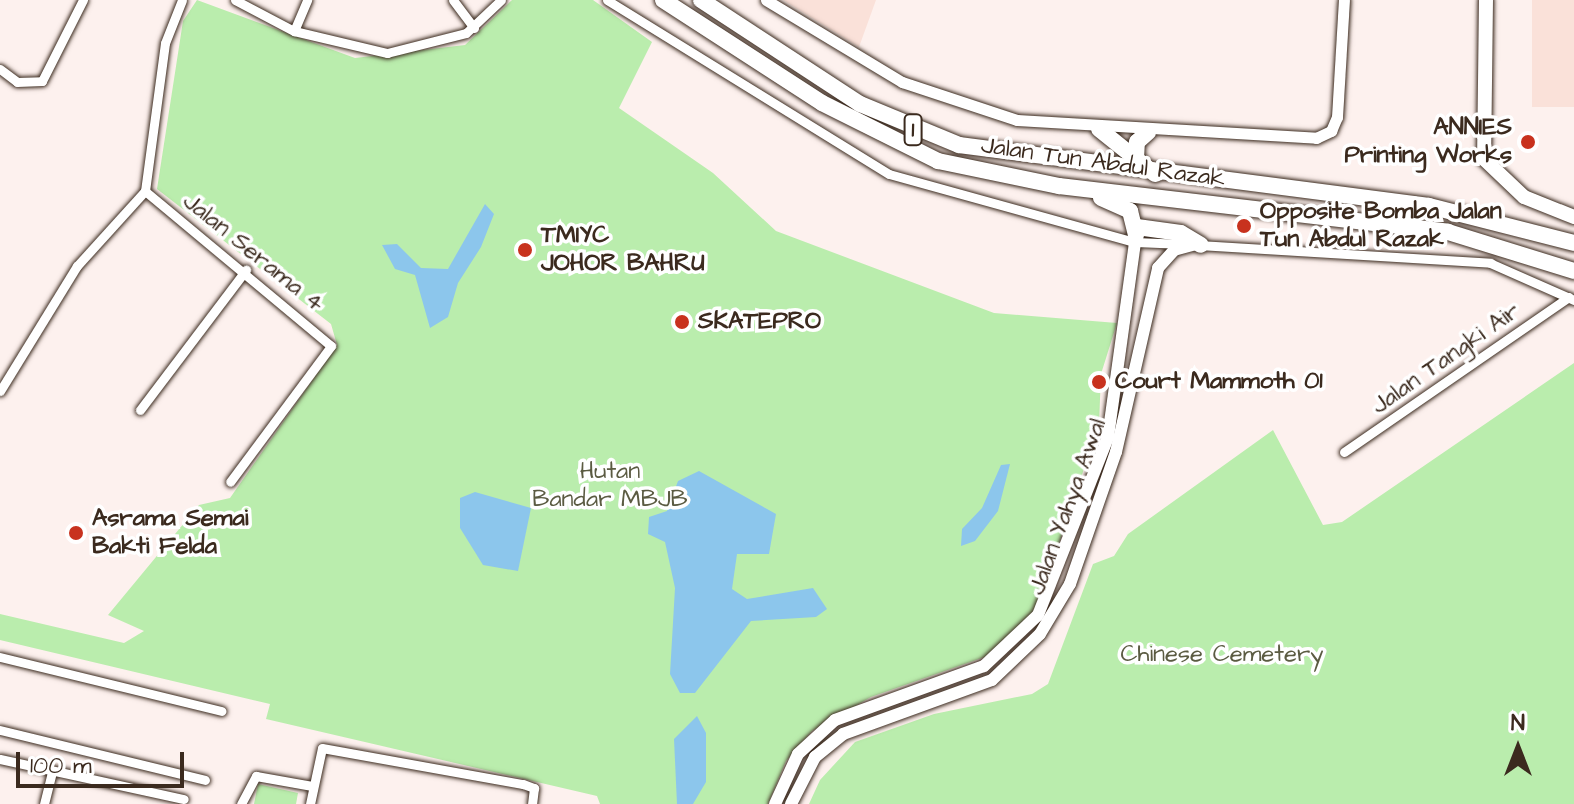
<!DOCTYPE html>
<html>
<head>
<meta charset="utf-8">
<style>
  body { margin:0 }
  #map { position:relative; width:1574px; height:804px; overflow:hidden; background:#fdf1ee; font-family:"Architects Daughter",sans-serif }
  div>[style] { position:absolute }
  .built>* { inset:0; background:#fae1d9; transform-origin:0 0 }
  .green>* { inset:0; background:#baedad }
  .water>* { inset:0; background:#8cc6ec }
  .roads { filter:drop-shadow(0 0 2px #3b2a1e) drop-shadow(0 0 2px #3b2a1e) }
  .minor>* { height:9px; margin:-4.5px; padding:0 4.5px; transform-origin:4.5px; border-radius:4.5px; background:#fff }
  .tertiary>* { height:11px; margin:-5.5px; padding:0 5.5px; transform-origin:5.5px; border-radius:5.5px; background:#fff }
  .secondary>* { height:12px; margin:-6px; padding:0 6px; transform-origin:6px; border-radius:6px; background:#fff }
  .primary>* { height:14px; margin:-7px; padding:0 7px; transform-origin:7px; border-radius:7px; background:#fff }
  .trunk>* { height:16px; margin:-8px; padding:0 8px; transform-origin:8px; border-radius:8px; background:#fff }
  .dots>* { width:22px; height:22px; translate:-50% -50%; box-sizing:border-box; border:4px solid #fff; border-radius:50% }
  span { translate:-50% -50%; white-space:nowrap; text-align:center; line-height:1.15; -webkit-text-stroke:7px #fff; paint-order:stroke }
  .shield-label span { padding:2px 6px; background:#fff; border:2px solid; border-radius:6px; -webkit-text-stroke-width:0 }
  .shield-label { font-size:22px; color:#3b2a1e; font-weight:700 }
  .poi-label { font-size:24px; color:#3b2a1e; font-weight:700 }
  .right { translate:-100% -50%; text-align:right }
  .left { translate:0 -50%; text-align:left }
  .street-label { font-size:24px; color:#3b2a1e }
  .park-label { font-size:24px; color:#5b5b42 }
  .north { position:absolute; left:1478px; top:708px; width:80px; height:80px; -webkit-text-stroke:6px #fff; paint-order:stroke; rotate:0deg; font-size:22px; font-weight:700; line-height:32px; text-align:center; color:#3b2a1e }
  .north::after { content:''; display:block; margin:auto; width:28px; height:36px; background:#3b2a1e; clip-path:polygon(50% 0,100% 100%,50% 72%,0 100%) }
  .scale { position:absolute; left:16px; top:752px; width:168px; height:36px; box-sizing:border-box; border:4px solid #3b2a1e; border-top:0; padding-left:10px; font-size:24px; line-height:28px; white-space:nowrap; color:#3b2a1e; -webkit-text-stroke:6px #fff; paint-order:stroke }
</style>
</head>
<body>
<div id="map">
  <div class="built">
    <div style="clip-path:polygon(783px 0,876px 0,859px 47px)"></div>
    <div style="left:1532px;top:0;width:42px;height:107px"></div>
  </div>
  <div class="green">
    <div style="clip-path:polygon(197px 0,355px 58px,465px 45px,512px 0,593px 0,652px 42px,619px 108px,713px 173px,776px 231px,994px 313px,1117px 323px,1101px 374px,1099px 424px,1036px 612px,996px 653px,871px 697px,812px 731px,786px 761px,768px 804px,600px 804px,597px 796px,266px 719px,270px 704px,0 640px,0 614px,124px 643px,144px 631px,108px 615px,199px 505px,230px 498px,337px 345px,331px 324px,157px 189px,183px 21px)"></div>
    <div style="clip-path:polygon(1574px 363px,1574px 804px,809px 804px,820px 780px,855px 742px,934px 714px,1032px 694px,1048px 684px,1093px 564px,1114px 556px,1128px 534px,1273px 430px,1323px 525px,1342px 522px)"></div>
    <div style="clip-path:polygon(258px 784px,298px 793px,296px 804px,254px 804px)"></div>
  </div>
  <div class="water">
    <div style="clip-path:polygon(485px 204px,494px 214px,481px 247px,458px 283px,448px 317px,430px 328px,415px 275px,395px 269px,382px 245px,397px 244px,421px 268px,448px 269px)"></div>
    <div style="clip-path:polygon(1010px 464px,998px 511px,975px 541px,961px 546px,962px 529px,982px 508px,1001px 465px)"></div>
    <div style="clip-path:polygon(699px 471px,776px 514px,769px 554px,737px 554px,732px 589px,747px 599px,813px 588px,827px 609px,816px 617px,751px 621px,695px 693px,680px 693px,670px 674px,675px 588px,665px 542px,648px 534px,649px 517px,667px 511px,678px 481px)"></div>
    <div style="clip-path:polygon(475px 492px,531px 508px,518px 571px,483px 565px,460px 528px,460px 498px)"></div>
    <div style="clip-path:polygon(697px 716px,706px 733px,706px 782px,693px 804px,677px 804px,674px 739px)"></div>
  </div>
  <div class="roads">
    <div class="minor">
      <div style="left:235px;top:0;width:67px;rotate:27.7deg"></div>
      <div style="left:294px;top:31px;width:96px;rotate:13.3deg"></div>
      <div style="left:387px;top:53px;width:81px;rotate:-14.2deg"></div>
      <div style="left:466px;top:33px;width:48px;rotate:-43.3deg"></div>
      <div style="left:453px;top:0;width:35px;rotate:53deg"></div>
      <div style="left:607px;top:0;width:331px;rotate:31.7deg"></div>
      <div style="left:889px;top:174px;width:255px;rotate:15.5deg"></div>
      <div style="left:1135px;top:242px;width:49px;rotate:2.3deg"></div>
      <div style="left:294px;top:31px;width:34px;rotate:-67deg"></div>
      <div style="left:0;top:69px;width:21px;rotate:37deg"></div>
      <div style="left:17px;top:82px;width:25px;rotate:-2deg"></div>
      <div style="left:42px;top:81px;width:91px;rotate:-63.2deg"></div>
      <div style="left:145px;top:191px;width:242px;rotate:39.8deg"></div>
      <div style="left:331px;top:346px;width:169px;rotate:126.6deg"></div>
      <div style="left:1199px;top:245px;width:292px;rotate:3.5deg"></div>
      <div style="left:1490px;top:263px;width:92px;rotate:23.8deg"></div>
      <div style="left:0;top:391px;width:147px;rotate:-58.4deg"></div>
      <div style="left:77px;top:266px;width:101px;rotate:-47.8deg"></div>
      <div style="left:145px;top:191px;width:149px;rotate:-82.3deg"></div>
      <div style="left:165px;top:43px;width:46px;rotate:-68.4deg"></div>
      <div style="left:140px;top:410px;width:176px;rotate:-52.9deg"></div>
      <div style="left:1344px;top:452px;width:273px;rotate:-34.6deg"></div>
      <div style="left:0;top:657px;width:228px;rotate:13.7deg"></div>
      <div style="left:0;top:730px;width:211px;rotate:13.7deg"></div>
      <div style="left:0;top:759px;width:188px;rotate:12.3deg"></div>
      <div style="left:44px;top:804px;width:34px;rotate:-76deg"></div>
      <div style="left:241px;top:804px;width:32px;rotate:-62deg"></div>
      <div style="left:256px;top:776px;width:57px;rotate:10.1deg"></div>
      <div style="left:310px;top:804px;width:57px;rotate:-77.9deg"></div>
      <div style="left:322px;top:748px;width:204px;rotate:10.2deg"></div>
      <div style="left:523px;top:784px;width:12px;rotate:20deg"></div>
      <div style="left:534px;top:788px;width:16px;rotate:97deg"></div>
    </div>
    <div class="tertiary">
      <div style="left:766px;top:0;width:159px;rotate:31.1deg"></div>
      <div style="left:902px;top:82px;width:121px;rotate:18.3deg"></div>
      <div style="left:1017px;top:120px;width:300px;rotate:3.4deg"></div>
      <div style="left:1316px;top:138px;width:17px;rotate:-25deg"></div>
      <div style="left:1331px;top:131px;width:15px;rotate:-67deg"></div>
      <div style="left:1337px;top:117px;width:117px;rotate:-86.6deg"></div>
    </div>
    <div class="secondary">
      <div style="left:775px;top:804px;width:55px;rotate:-65.3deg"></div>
      <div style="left:798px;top:754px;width:50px;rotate:-42.6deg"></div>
      <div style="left:835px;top:720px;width:158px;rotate:-19.9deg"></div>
      <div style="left:984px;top:666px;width:74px;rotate:-43.4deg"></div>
      <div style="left:1038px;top:615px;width:191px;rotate:-68.5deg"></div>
      <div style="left:1108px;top:437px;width:204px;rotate:-82.1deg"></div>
      <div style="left:791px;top:804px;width:53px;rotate:-62.9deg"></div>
      <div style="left:815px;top:757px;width:36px;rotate:-39deg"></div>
      <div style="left:843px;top:734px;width:158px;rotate:-19.9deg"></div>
      <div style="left:992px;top:680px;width:66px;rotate:-43.8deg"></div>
      <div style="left:1040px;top:634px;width:58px;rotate:-59deg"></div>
      <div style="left:1070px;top:584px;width:140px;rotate:-70.8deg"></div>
      <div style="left:1116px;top:452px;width:189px;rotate:-77.1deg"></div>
      <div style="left:1158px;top:268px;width:24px;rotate:-48deg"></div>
      <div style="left:1174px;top:250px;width:20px;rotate:-15deg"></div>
    </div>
    <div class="primary">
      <div style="left:1486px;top:0;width:159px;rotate:90.7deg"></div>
      <div style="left:1484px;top:159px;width:55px;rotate:43.5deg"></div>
      <div style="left:1524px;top:197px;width:54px;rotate:21.8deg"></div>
    </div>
    <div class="trunk">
      <div style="left:663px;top:0;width:189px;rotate:32.9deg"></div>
      <div style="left:822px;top:103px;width:130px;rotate:26.6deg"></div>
      <div style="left:938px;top:161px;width:124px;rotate:11.7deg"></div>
      <div style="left:1059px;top:186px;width:392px;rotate:6.7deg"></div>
      <div style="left:1448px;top:232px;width:132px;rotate:17.2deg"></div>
      <div style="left:701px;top:0;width:190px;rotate:33.2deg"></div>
      <div style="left:860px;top:104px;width:107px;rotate:22.5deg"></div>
      <div style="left:959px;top:145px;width:474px;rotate:7.4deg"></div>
      <div style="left:1429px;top:206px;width:150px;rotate:14.3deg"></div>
      <div style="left:1099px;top:129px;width:72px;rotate:38.8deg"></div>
      <div style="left:1136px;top:159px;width:17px;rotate:-87deg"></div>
      <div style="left:1137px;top:142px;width:15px;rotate:-42deg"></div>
      <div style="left:1101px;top:198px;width:32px;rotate:24deg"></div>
      <div style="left:1130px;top:211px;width:25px;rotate:76deg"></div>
      <div style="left:1137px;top:227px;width:44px;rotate:7.8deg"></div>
      <div style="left:1181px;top:233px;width:23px;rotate:31deg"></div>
    </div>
  </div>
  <div class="dots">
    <div style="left:1528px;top:142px;background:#c8321e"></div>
    <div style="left:1244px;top:226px;background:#c8321e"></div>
    <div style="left:525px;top:250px;background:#c8321e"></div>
    <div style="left:682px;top:322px;background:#c8321e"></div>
    <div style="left:1099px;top:382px;background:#c8321e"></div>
    <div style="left:76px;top:533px;background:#c8321e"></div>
  </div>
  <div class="shield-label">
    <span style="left:913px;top:130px">1</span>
  </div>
  <div class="poi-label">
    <span class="right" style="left:1512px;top:142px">ANNIES<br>Printing Works</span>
    <span class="left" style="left:1260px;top:226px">Opposite Bomba Jalan<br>Tun Abdul Razak</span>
    <span class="left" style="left:541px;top:250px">TMIYC<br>JOHOR BAHRU</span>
    <span class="left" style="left:698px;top:322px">SKATEPRO</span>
    <span class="left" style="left:1115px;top:382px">Court Mammoth 01</span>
    <span class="left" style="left:92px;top:533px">Asrama Semai<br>Bakti Felda</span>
  </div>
  <div class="street-label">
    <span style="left:1103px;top:163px;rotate:8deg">Jalan Tun Abdul Razak</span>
    <span style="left:253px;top:253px;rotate:39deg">Jalan Serama 4</span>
    <span style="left:1446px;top:359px;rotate:-35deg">Jalan Tangki Air</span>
    <span style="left:1068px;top:507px;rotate:-70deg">Jalan Yahya Awal</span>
  </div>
  <div class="park-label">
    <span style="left:610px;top:486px">Hutan<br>Bandar MBJB</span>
    <span style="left:1222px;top:655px">Chinese Cemetery</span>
  </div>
  <div class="north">N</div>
  <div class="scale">100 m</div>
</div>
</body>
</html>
